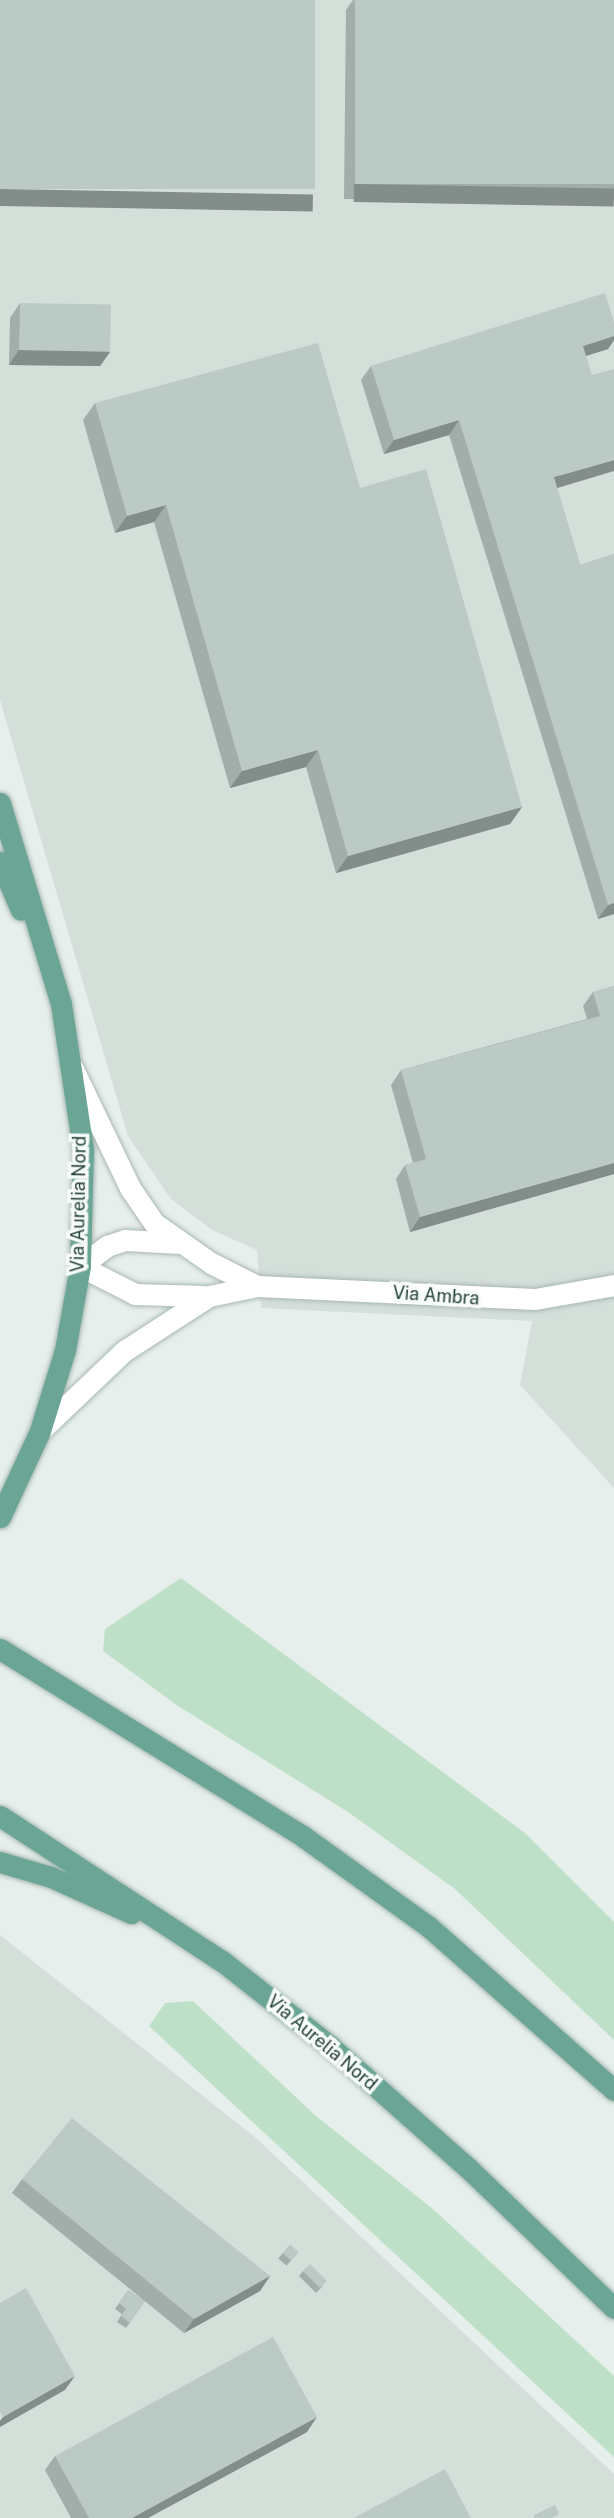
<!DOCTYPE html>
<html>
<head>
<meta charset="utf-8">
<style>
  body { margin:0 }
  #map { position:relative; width:614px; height:2518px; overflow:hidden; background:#e6efeb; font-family:"Public Sans",sans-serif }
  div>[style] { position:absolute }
  .built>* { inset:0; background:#d4dfda }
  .green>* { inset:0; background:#bfe0c8 }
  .roads { filter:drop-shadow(0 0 2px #a8b8b2) drop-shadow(0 0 2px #a8b8b2) }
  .minor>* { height:21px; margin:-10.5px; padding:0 10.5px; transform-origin:10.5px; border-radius:10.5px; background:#fff }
  .major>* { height:21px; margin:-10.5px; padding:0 10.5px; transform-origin:10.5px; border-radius:10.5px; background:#6aa596 }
  .wall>* { inset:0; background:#a1aea9; transform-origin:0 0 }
  .shaded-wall>* { inset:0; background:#838d89; transform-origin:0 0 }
  .building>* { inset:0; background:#bbcac4; transform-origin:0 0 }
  span { translate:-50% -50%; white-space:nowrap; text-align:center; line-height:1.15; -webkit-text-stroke:7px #f7fbf9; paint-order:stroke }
  .street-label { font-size:18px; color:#24423a }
</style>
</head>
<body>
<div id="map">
  <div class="built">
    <div style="clip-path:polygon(0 0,614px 0,614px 1488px,520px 1385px,532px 1321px,261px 1308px,257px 1250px,212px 1230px,171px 1199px,128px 1136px,0 700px)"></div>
    <div style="clip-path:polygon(0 1935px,256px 2138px,614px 2474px,614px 2518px,0 2518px)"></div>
  </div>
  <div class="green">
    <div style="clip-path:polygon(181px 1578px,525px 1833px,614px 1922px,614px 2040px,455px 1889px,348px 1812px,178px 1706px,103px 1651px,105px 1629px)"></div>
    <div style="clip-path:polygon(193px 2001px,316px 2116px,433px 2209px,614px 2376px,614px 2457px,149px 2026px,165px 2003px)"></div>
  </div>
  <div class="roads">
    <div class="minor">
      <div style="left:73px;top:1069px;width:132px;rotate:64.4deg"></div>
      <div style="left:130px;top:1188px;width:42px;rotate:55.6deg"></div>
      <div style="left:154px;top:1223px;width:70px;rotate:35.1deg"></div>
      <div style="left:211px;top:1263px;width:51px;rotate:26.6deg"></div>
      <div style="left:179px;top:1243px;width:54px;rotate:-176.8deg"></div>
      <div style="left:125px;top:1240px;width:19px;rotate:162deg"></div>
      <div style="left:107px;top:1246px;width:34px;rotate:143deg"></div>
      <div style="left:80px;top:1266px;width:62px;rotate:27deg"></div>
      <div style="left:135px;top:1294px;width:68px;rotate:1.7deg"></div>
      <div style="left:40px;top:1431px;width:116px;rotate:-43.6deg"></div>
      <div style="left:124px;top:1351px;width:101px;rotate:-32.9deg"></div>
      <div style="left:209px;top:1296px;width:49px;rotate:-11.8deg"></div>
      <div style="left:257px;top:1286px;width:278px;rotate:2.7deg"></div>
      <div style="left:535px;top:1299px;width:80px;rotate:-10deg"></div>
    </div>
    <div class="major">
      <div style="left:0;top:803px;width:210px;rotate:73.1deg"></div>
      <div style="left:61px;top:1004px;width:148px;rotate:81.4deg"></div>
      <div style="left:83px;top:1150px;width:116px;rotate:91.5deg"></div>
      <div style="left:80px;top:1266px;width:85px;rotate:100.1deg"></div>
      <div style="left:65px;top:1350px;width:85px;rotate:107.2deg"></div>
      <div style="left:40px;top:1431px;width:95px;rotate:114.9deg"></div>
      <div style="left:0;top:862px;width:52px;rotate:66.4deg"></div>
      <div style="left:0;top:1649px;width:357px;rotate:31.7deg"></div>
      <div style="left:304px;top:1837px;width:153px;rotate:35.7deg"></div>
      <div style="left:428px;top:1926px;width:248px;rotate:41.4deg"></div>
      <div style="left:0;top:1816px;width:265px;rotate:33.2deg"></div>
      <div style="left:222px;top:1961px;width:137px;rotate:38.2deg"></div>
      <div style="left:330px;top:2046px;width:184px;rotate:41.5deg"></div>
      <div style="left:468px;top:2168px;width:202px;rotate:43.8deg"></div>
      <div style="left:0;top:1862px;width:53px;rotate:16.4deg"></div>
      <div style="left:51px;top:1877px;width:88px;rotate:24.2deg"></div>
    </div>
  </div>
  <div class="wall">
    <div style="clip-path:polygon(353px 0,614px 0,614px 201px,344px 199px,346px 10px)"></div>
    <div style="clip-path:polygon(20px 303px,110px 352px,100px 366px,9px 365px,10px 318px)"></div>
    <div style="clip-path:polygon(614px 322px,614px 340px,608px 349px,586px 356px,557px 488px,580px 565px,614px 554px,614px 914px,598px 919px,449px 435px,384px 454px,361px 380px,371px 366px)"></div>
    <div style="clip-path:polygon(95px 403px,360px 488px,522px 807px,510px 824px,336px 873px,306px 767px,230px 788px,154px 522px,115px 533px,83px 420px)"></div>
    <div style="clip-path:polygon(614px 986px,614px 1174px,410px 1232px,396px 1179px,405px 1165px,413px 1163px,391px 1085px,401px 1070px,587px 1019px,583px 1006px,593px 992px)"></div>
    <div style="clip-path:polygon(22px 2179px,270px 2276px,260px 2291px,184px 2333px,12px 2193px)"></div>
    <div style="left:290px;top:2245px;width:11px;height:18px;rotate:41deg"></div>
    <div style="clip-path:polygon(303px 2271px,323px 2286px,316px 2293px,299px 2276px)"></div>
    <div style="clip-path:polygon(128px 2290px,145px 2301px,126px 2328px,117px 2322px,122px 2314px,115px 2309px)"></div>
    <div style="clip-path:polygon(307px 2432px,148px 2518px,71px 2518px,45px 2470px,55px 2456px)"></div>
  </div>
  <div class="shaded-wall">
    <div style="left:354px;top:184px;width:260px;height:18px;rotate:1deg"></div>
    <div style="left:0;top:189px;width:313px;height:17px;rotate:1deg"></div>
    <div style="clip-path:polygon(614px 336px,614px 340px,608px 349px,573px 360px,583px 346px)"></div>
    <div style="clip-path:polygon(19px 350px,110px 352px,100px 366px,9px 365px)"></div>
    <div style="clip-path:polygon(459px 420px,449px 435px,384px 454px,394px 440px)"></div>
    <div style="clip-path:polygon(614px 460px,614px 471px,544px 492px,554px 477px)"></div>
    <div style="clip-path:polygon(166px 505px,154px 522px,115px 533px,127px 516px)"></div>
    <div style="clip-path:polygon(318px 750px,306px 767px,230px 788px,242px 771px)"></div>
    <div style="clip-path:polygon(522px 807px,510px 824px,336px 873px,348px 856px)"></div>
    <div style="clip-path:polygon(614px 903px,614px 914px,598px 919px,608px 905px)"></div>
    <div style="clip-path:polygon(614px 1163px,614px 1174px,410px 1232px,420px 1217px)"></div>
    <div style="clip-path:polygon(270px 2276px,260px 2291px,184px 2333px,194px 2319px)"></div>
    <div style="clip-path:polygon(75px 2376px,65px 2390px,0 2427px,0 2421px,3px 2417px)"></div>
    <div style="clip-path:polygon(317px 2417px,307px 2432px,148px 2518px,132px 2518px)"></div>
  </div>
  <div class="building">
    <div style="left:0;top:0;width:315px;height:189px"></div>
    <div style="left:355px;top:0;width:259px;height:184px"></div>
    <div style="clip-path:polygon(605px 293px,614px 322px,614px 336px,583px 346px,592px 375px,614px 369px,614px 460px,554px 477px,580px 565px,614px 554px,614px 903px,608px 905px,459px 420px,394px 440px,371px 366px)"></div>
    <div style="left:20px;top:303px;width:91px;height:47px;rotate:1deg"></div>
    <div style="clip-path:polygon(318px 343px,360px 488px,426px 469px,522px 807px,348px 856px,318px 750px,242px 771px,166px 505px,127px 516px,95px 403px)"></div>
    <div style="clip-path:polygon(614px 986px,614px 1163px,420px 1217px,405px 1165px,426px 1159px,401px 1070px,600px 1016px,593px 992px)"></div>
    <div style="clip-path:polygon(72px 2118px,270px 2276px,194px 2319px,22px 2179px)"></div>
    <div style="left:290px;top:2245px;width:11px;height:11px;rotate:41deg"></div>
    <div style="left:310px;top:2264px;width:24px;height:10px;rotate:45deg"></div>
    <div style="clip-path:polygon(26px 2288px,75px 2376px,3px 2417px,0 2412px,0 2303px)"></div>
    <div style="clip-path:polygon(128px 2290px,145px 2301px,130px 2323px,121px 2316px,126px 2309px,119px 2303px)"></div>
    <div style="clip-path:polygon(273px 2337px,317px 2417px,132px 2518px,89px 2518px,55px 2456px)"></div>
    <div style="clip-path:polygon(445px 2469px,471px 2518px,354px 2518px)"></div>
    <div style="clip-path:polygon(555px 2505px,559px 2514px,552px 2518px,535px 2518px,534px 2515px)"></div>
  </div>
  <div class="street-label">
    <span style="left:79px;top:1204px;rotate:-89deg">Via Aurelia Nord</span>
    <span style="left:436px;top:1296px;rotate:4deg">Via Ambra</span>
    <span style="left:322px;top:2043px;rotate:40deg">Via Aurelia Nord</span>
  </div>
</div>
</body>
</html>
